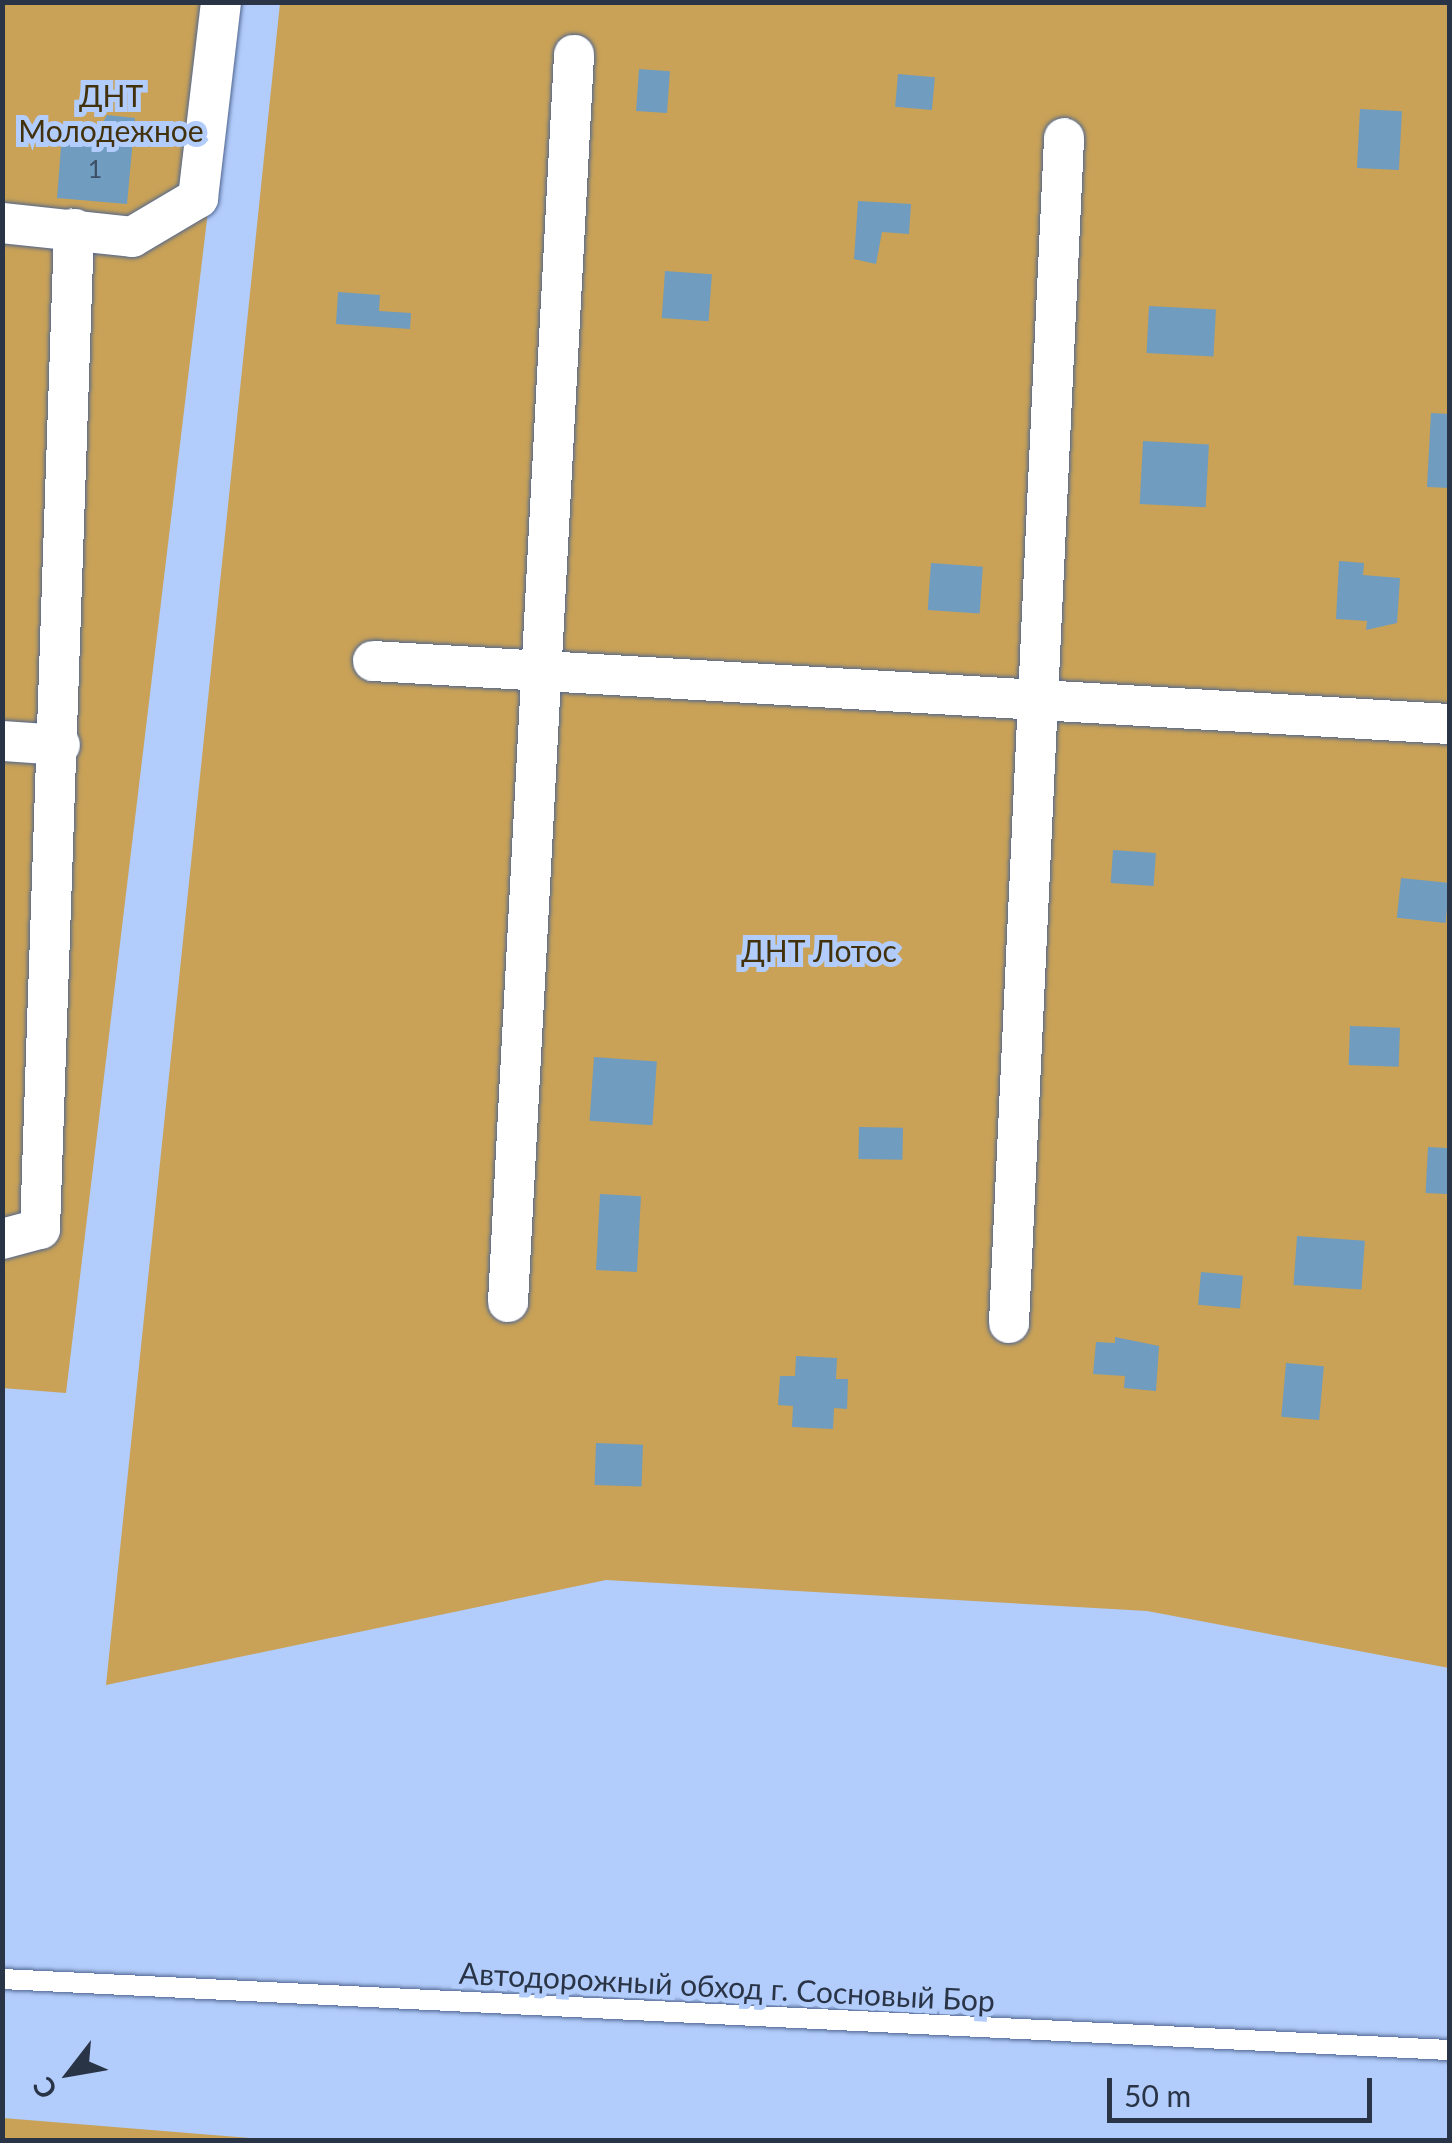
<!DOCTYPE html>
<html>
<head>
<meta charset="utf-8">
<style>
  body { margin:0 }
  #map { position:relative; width:1452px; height:2143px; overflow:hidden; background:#b2ccfb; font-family:Lato,sans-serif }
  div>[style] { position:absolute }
  .green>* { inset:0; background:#c9a257 }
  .building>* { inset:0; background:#6f9cbf; transform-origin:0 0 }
  .roads { filter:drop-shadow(0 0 2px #4f658f) drop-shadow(0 0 2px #4f658f) }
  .lane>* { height:20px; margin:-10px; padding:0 10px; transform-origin:10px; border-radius:10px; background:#fff }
  .street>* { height:40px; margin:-20px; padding:0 20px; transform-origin:20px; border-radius:20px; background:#fff }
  span { translate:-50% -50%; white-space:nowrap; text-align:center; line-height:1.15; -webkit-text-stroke:10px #b2ccfb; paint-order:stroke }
  .number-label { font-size:25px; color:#3b4e65 }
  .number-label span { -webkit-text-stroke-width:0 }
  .park-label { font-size:30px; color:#42310d }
  .street-label { font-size:30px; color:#2a3447 }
  .frame { position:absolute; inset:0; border:5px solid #2a3447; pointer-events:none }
  .north { position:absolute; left:20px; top:2023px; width:100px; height:100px; -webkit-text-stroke:8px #b2ccfb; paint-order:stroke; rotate:239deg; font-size:28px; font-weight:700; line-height:40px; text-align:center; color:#2a3447 }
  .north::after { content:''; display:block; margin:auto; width:35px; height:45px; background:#2a3447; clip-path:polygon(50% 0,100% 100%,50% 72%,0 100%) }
  .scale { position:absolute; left:1107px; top:2078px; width:265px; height:45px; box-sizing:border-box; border:5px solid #2a3447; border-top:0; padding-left:12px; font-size:30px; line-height:35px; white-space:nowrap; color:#2a3447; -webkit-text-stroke:8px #b2ccfb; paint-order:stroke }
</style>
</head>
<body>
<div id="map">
  <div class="green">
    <div style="clip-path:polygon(2px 3px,233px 3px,66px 1393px,2px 1388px)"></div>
    <div style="clip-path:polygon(280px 3px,1449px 3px,1449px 1668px,1147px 1611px,606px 1580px,106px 1685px)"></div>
    <div style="clip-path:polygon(3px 2118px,273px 2140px,3px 2140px)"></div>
  </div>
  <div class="building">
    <div style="left:639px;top:69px;width:31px;height:42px;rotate:4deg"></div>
    <div style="left:898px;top:74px;width:37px;height:33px;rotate:5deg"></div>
    <div style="left:1360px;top:109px;width:42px;height:59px;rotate:3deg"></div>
    <div style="clip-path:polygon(107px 115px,135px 118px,127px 204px,57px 198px,62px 134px,95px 137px)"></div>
    <div style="clip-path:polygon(858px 201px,911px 204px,909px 234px,882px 232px,876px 264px,854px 259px)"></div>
    <div style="left:665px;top:271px;width:47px;height:47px;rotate:4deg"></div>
    <div style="clip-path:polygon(338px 292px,380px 295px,379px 311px,411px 313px,410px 329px,336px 324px)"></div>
    <div style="left:1149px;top:306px;width:67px;height:47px;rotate:3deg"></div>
    <div style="clip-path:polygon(1431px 413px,1450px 414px,1450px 488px,1427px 487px)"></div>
    <div style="left:1143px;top:441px;width:66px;height:63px;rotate:3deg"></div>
    <div style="clip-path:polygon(1339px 561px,1364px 563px,1363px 575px,1400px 578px,1397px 623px,1366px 630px,1367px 621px,1336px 619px)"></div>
    <div style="left:931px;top:563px;width:52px;height:47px;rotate:4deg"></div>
    <div style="left:1113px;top:850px;width:43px;height:33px;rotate:4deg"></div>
    <div style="left:1401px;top:878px;width:49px;height:40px;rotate:6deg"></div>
    <div style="left:1350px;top:1026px;width:50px;height:39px;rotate:2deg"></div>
    <div style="left:594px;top:1057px;width:63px;height:64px;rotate:4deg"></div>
    <div style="left:859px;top:1127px;width:44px;height:32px;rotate:1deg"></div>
    <div style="left:1428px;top:1147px;width:22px;height:46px;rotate:3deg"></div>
    <div style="left:600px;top:1194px;width:41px;height:76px;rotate:3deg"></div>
    <div style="left:1297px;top:1236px;width:68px;height:49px;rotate:4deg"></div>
    <div style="left:1201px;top:1272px;width:42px;height:33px;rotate:5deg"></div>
    <div style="clip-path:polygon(1115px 1337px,1159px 1346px,1156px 1391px,1124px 1388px,1125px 1376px,1093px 1374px,1096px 1342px,1115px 1343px)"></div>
    <div style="clip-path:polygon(796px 1356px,837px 1358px,836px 1379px,848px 1379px,847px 1409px,834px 1408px,833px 1429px,792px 1427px,793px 1406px,778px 1405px,780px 1376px,795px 1376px)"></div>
    <div style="left:1286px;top:1363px;width:38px;height:54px;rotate:5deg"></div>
    <div style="left:596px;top:1443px;width:47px;height:42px;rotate:2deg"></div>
  </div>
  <div class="roads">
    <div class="lane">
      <div style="left:2px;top:1979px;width:1450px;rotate:2.81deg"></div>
    </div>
    <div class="street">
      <div style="left:2px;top:223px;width:131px;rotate:6.1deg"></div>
      <div style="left:132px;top:237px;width:77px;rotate:-30.6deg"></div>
      <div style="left:198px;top:198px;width:197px;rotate:-83.3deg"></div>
      <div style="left:373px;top:661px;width:1079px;rotate:3.35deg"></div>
      <div style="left:2px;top:741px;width:58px;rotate:3.9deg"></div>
      <div style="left:2px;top:1239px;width:39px;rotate:-15deg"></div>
      <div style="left:40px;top:1229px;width:1001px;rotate:-88.05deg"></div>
      <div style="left:508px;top:1302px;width:1249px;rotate:-86.97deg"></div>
      <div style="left:1009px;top:1323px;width:1186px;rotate:-87.34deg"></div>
    </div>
  </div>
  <div class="number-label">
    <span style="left:95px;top:168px">1</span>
  </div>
  <div class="park-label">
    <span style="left:111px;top:112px">ДНТ<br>Молодежное</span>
    <span style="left:819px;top:950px">ДНТ Лотос</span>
  </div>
  <div class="street-label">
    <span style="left:727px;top:1986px;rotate:3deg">Автодорожный обход г. Сосновый Бор</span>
  </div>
  <div class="frame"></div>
  <div class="north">С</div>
  <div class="scale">50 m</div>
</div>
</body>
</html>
